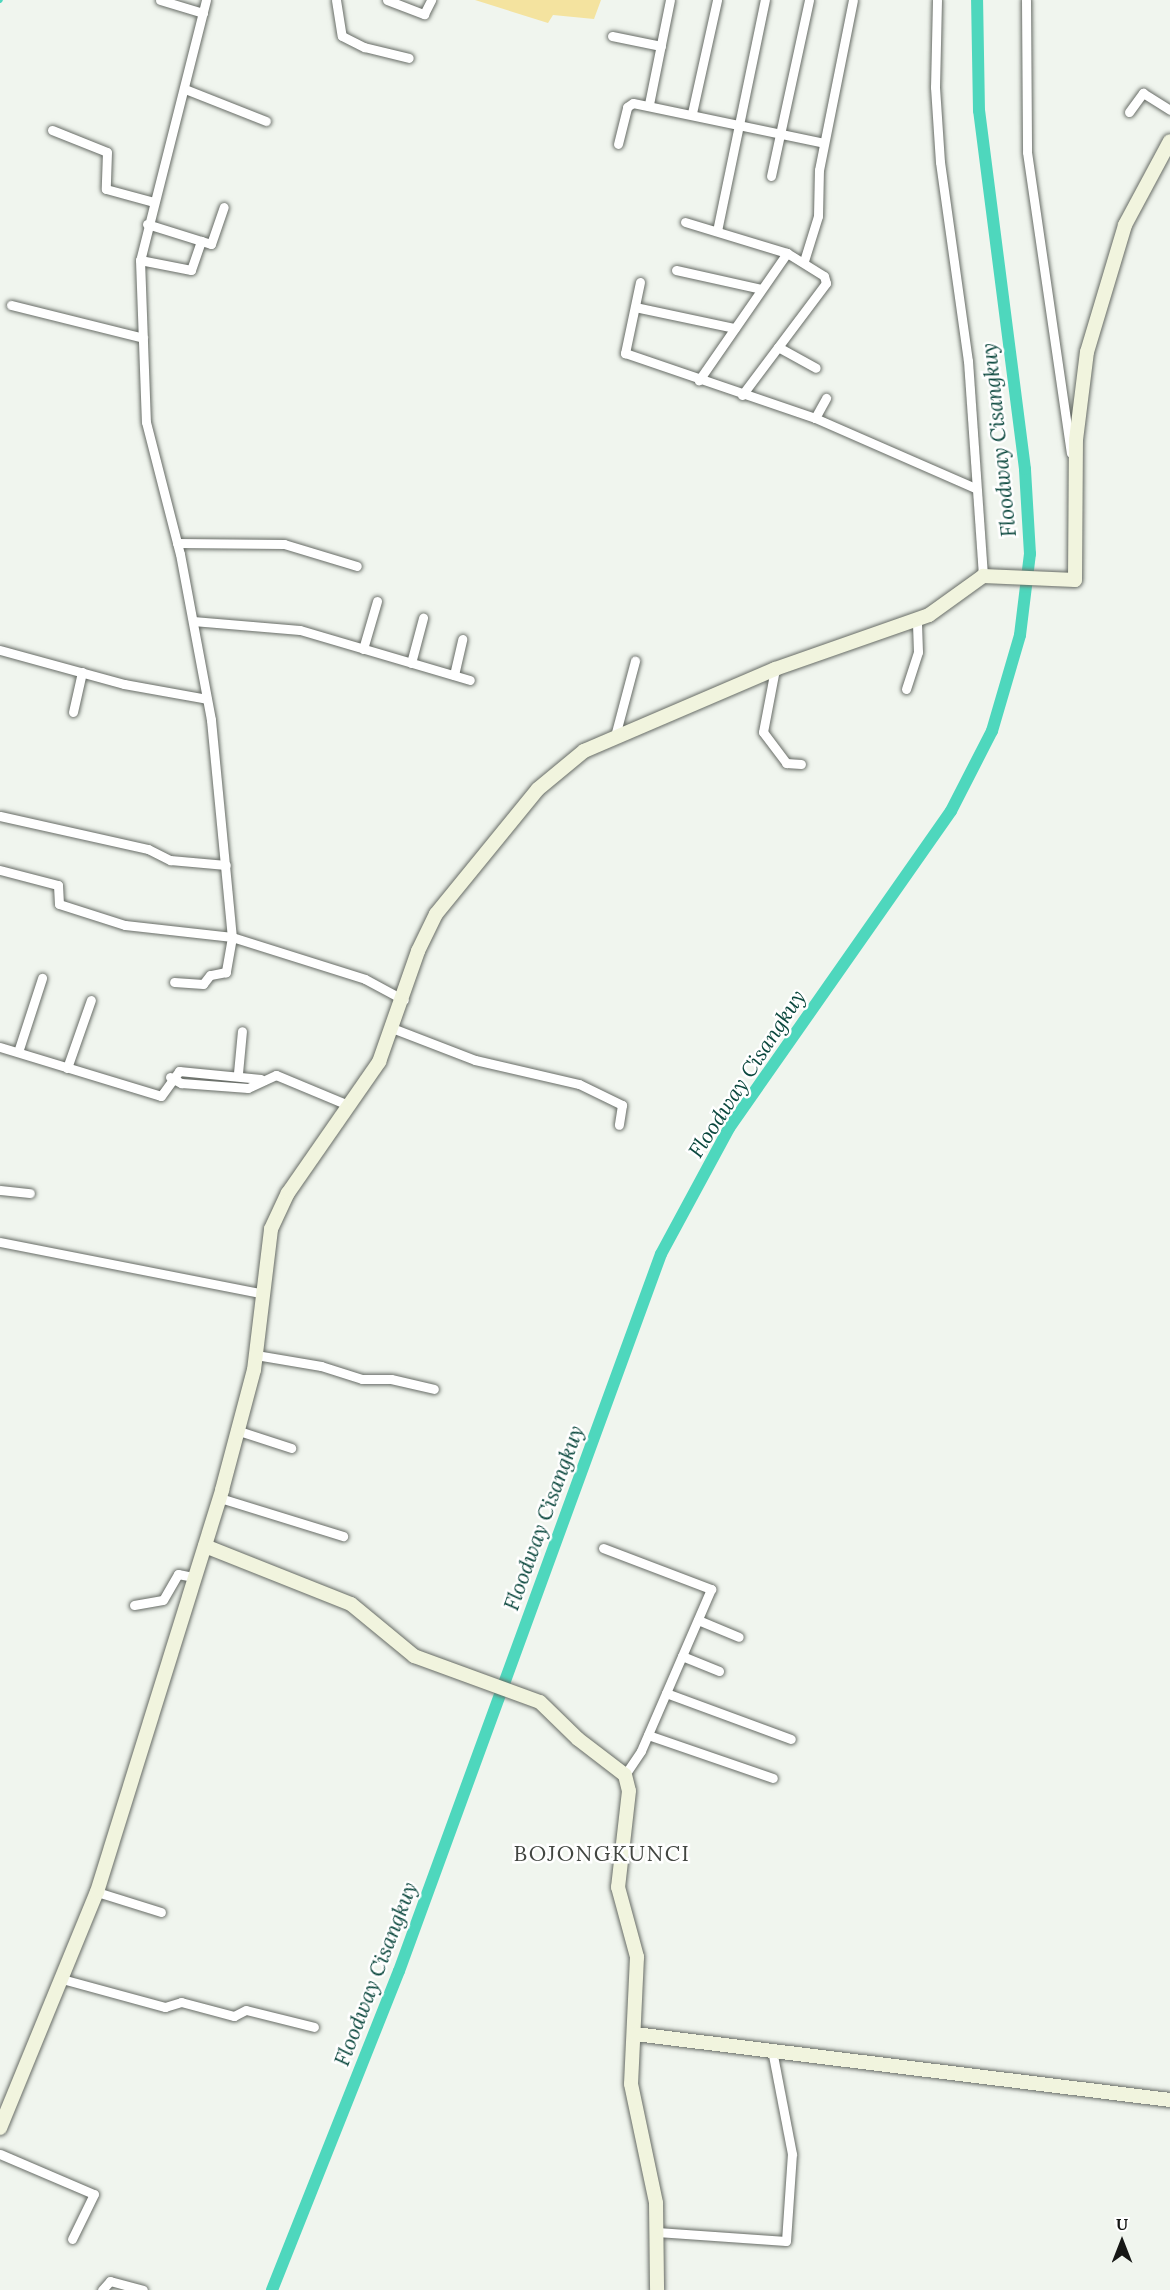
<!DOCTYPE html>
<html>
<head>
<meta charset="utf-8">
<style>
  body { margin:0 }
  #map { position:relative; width:1170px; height:2290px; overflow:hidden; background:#f0f5ee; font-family:Lora,serif }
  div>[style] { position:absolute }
  .green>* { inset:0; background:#f4e39f }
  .stream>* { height:4px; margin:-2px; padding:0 2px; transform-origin:2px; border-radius:2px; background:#4ed7bd }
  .canal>* { height:12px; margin:-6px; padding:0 6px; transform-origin:6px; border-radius:6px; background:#4ed7bd }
  .roads { filter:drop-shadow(0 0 2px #676c66) drop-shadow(0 0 2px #676c66) }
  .street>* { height:9px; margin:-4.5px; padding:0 4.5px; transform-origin:4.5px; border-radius:4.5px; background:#fff }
  .secondary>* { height:14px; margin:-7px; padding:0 7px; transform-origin:7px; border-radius:7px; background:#f1f4de }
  span { translate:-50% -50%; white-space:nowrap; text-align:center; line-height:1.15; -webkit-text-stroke:5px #fff; paint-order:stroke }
  .water-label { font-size:21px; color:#0a473d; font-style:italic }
  .quarter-label { font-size:22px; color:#424641; letter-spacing:1.5px }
  .north { position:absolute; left:1092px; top:2212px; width:60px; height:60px; -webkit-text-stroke:4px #fff; paint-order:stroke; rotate:0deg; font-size:16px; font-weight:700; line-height:24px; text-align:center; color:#161715 }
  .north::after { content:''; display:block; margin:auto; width:21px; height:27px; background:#161715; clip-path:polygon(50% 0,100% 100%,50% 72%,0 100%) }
</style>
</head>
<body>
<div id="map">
  <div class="green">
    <div style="clip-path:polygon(475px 0,601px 0,594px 19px,553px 15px,548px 23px)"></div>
  </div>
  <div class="stream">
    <div style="left:0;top:1px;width:1px;rotate:-45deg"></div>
  </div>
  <div class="canal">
    <div style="left:272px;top:2290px;width:343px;rotate:-68.3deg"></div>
    <div style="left:399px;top:1971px;width:763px;rotate:-69.93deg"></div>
    <div style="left:661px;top:1254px;width:143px;rotate:-61.6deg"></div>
    <div style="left:729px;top:1128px;width:387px;rotate:-55deg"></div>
    <div style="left:951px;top:811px;width:90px;rotate:-62.9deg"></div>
    <div style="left:992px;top:731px;width:100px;rotate:-73.7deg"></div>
    <div style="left:1020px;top:635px;width:82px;rotate:-83deg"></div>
    <div style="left:1030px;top:554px;width:85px;rotate:-93.4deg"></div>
    <div style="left:1025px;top:469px;width:361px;rotate:-97.3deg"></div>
    <div style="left:979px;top:111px;width:111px;rotate:-91deg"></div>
  </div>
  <div class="roads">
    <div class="street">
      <div style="left:160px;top:0;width:45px;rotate:16.8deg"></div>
      <div style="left:206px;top:0;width:268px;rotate:104.2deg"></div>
      <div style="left:140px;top:260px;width:162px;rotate:87.9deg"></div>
      <div style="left:146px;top:422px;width:136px;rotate:75.6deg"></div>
      <div style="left:180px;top:554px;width:169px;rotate:79.4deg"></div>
      <div style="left:211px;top:720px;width:218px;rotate:84.5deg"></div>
      <div style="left:232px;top:937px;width:139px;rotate:17.5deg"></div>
      <div style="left:365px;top:979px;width:44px;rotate:28.3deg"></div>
      <div style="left:336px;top:0;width:36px;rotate:81deg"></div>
      <div style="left:342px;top:36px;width:25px;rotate:27deg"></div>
      <div style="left:364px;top:47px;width:46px;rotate:13.7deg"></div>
      <div style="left:387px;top:0;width:40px;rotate:21deg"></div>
      <div style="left:424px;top:14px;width:16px;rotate:-63deg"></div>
      <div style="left:937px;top:0;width:87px;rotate:91.3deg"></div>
      <div style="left:935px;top:87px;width:75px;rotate:86.2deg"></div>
      <div style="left:940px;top:162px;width:201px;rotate:82deg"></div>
      <div style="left:968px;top:361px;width:216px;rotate:86deg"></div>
      <div style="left:1026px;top:0;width:152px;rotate:89.6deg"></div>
      <div style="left:1027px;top:152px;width:304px;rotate:81.7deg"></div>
      <div style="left:612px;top:36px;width:50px;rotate:11.5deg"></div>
      <div style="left:185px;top:89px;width:87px;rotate:21.6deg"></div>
      <div style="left:649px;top:104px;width:106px;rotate:-78.6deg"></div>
      <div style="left:1129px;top:112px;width:24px;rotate:-54deg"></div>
      <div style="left:1143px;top:93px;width:32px;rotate:32deg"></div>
      <div style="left:692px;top:113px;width:116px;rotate:-77.5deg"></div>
      <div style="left:52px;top:130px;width:59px;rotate:21.8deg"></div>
      <div style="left:107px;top:152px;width:37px;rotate:92deg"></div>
      <div style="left:106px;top:189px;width:50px;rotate:15.2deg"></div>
      <div style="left:618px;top:144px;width:38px;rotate:-76deg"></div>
      <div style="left:627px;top:107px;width:7px;rotate:-34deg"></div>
      <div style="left:633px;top:103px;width:195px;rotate:11.8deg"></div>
      <div style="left:771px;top:176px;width:180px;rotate:-77.8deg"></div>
      <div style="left:685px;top:222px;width:107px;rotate:16.9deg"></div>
      <div style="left:787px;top:253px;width:155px;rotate:124.7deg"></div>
      <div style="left:147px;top:224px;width:67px;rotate:17.4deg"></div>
      <div style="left:211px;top:244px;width:39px;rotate:-71deg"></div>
      <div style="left:717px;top:231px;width:236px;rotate:-78.3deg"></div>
      <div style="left:140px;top:260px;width:52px;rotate:11.1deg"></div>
      <div style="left:191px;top:270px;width:31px;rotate:-71deg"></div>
      <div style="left:804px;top:261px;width:47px;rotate:-72.7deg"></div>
      <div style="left:818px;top:216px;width:46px;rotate:-88.8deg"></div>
      <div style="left:819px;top:170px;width:173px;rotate:-78.7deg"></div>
      <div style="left:676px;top:270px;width:87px;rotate:12.6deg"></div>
      <div style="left:640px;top:282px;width:73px;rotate:101.9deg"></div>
      <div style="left:625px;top:353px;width:201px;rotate:18.9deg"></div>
      <div style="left:815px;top:418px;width:175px;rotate:23.6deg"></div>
      <div style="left:11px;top:305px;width:136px;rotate:14deg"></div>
      <div style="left:635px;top:307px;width:102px;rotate:11.9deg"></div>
      <div style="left:778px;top:347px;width:43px;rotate:28.9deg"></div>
      <div style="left:742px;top:395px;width:140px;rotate:-53.1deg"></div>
      <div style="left:826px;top:283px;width:7px;rotate:-106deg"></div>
      <div style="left:824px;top:276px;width:44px;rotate:-148.1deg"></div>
      <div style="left:815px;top:418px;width:23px;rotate:-61deg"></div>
      <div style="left:177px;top:543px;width:107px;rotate:0.5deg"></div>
      <div style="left:284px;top:544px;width:76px;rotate:16.8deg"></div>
      <div style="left:193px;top:621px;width:107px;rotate:4.8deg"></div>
      <div style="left:300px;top:630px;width:177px;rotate:16.4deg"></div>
      <div style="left:363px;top:649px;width:50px;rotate:-73.7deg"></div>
      <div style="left:0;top:650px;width:129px;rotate:15.3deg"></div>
      <div style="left:124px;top:684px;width:84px;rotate:10.2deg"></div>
      <div style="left:411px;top:663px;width:47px;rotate:-75.1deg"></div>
      <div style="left:775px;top:669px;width:64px;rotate:100.8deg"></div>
      <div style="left:763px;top:732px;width:39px;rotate:53deg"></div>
      <div style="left:786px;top:763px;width:15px;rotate:4deg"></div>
      <div style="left:454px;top:675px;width:37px;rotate:-77deg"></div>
      <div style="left:906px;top:689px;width:39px;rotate:-72deg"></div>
      <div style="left:918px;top:652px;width:32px;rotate:-92deg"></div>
      <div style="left:73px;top:712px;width:41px;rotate:-77.3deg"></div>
      <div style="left:615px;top:736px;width:78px;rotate:-75.1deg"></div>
      <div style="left:0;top:816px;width:152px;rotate:12.6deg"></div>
      <div style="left:148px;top:849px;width:25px;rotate:27deg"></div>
      <div style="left:170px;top:860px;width:56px;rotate:5.1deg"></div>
      <div style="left:0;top:870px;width:60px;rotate:14.5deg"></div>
      <div style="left:58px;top:885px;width:19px;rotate:87deg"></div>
      <div style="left:59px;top:904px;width:69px;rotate:17.7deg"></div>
      <div style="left:125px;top:925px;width:108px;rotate:6.4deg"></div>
      <div style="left:232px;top:937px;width:36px;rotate:100deg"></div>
      <div style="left:226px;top:972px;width:16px;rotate:169deg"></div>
      <div style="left:210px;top:975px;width:11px;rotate:128deg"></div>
      <div style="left:203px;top:984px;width:29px;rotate:-176deg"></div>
      <div style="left:392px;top:1028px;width:89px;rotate:21.1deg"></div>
      <div style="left:475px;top:1060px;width:107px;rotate:13deg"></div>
      <div style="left:579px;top:1084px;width:48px;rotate:26deg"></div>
      <div style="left:622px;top:1105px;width:20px;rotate:99deg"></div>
      <div style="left:0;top:1047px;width:168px;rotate:16.9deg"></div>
      <div style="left:161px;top:1096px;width:31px;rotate:-54deg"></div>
      <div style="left:179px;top:1071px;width:82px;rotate:5.6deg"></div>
      <div style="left:18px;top:1052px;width:78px;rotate:-72deg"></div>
      <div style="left:67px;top:1068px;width:72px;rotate:-70.6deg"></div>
      <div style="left:238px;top:1073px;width:42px;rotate:-84.6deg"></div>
      <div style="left:170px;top:1077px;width:13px;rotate:29deg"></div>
      <div style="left:181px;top:1083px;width:67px;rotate:4.3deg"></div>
      <div style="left:248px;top:1088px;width:31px;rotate:-25deg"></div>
      <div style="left:276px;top:1075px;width:78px;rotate:22.6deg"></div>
      <div style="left:0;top:1190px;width:30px;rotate:6deg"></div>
      <div style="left:0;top:1242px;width:266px;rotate:11.1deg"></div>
      <div style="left:256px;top:1355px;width:66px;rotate:9.6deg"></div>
      <div style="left:321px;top:1366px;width:43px;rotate:17.6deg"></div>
      <div style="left:362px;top:1379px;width:29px"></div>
      <div style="left:391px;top:1379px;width:44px;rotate:13.1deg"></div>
      <div style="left:239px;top:1431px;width:55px;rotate:18.1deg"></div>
      <div style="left:220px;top:1498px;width:129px;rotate:17.2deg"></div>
      <div style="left:603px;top:1548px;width:116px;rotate:20.8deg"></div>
      <div style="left:711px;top:1589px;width:176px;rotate:113.4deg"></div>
      <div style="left:641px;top:1751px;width:29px;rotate:124deg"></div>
      <div style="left:134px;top:1605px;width:29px;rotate:-10deg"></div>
      <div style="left:163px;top:1600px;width:30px;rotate:-60deg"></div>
      <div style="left:178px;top:1574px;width:16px;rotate:11deg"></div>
      <div style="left:698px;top:1620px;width:44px;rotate:22.5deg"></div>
      <div style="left:682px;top:1656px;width:40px;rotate:22deg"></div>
      <div style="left:666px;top:1693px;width:133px;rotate:20.2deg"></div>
      <div style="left:648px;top:1735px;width:132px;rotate:19deg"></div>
      <div style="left:97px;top:1892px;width:67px;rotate:17.4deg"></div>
      <div style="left:62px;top:1979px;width:107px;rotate:15.2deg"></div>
      <div style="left:165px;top:2007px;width:17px;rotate:-17deg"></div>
      <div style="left:181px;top:2002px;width:55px;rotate:14.8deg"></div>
      <div style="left:234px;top:2016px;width:13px;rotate:-27deg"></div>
      <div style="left:246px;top:2010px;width:70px;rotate:14deg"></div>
      <div style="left:0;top:2154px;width:102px;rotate:23.1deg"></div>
      <div style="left:94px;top:2194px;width:50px;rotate:116.1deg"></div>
      <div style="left:657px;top:2232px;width:129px;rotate:4deg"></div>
      <div style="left:786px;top:2241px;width:87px;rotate:-86.1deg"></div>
      <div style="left:792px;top:2154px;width:106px;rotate:-100.9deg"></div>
      <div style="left:102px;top:2290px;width:12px;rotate:-48deg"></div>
      <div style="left:110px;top:2281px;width:34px;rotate:15deg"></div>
    </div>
    <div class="secondary">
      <div style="left:205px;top:1546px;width:157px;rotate:21.7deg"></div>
      <div style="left:351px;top:1604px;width:82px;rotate:39.5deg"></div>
      <div style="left:414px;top:1656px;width:134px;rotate:20.1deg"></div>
      <div style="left:540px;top:1702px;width:53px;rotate:44.2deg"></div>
      <div style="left:578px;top:1739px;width:59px;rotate:37.5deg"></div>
      <div style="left:625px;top:1775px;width:16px;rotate:76deg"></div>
      <div style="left:629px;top:1791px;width:97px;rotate:96.5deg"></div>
      <div style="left:618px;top:1887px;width:73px;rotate:74.8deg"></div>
      <div style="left:637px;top:1957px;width:127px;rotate:92.7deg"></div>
      <div style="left:631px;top:2084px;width:122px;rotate:78.1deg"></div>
      <div style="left:656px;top:2203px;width:87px;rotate:89.3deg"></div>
      <div style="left:635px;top:2034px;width:539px;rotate:7.03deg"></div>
      <div style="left:0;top:2128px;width:255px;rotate:-67.7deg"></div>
      <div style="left:97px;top:1892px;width:421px;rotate:-72.7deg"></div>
      <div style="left:222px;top:1490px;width:124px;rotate:-75.1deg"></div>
      <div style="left:254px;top:1370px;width:142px;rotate:-83.1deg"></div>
      <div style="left:271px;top:1229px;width:40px;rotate:-65deg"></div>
      <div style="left:288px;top:1193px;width:160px;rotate:-55.2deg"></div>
      <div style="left:379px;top:1062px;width:118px;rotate:-70.6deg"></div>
      <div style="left:418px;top:951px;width:41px;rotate:-64.1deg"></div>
      <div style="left:436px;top:914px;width:161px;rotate:-50.8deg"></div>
      <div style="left:538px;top:789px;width:60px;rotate:-39.6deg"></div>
      <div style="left:584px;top:751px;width:208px;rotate:-23.2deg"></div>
      <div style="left:775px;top:669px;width:163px;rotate:-19.3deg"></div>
      <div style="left:929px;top:615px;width:67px;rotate:-35.8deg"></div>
      <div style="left:983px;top:576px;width:92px;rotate:2.5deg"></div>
      <div style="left:1075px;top:580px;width:140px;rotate:-89.6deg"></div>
      <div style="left:1076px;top:440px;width:89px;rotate:-82.9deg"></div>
      <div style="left:1087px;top:352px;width:133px;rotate:-73.3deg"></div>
      <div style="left:1125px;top:225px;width:95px;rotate:-61.8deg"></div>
    </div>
  </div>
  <div class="water-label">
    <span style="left:999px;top:440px;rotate:-96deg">Floodway Cisangkuy</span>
    <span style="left:747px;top:1074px;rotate:-57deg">Floodway Cisangkuy</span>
    <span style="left:544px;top:1518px;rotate:-70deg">Floodway Cisangkuy</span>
    <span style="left:376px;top:1974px;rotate:-69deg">Floodway Cisangkuy</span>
  </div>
  <div class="quarter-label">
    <span style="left:602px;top:1854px">BOJONGKUNCI</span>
  </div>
  <div class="north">U</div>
</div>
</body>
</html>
